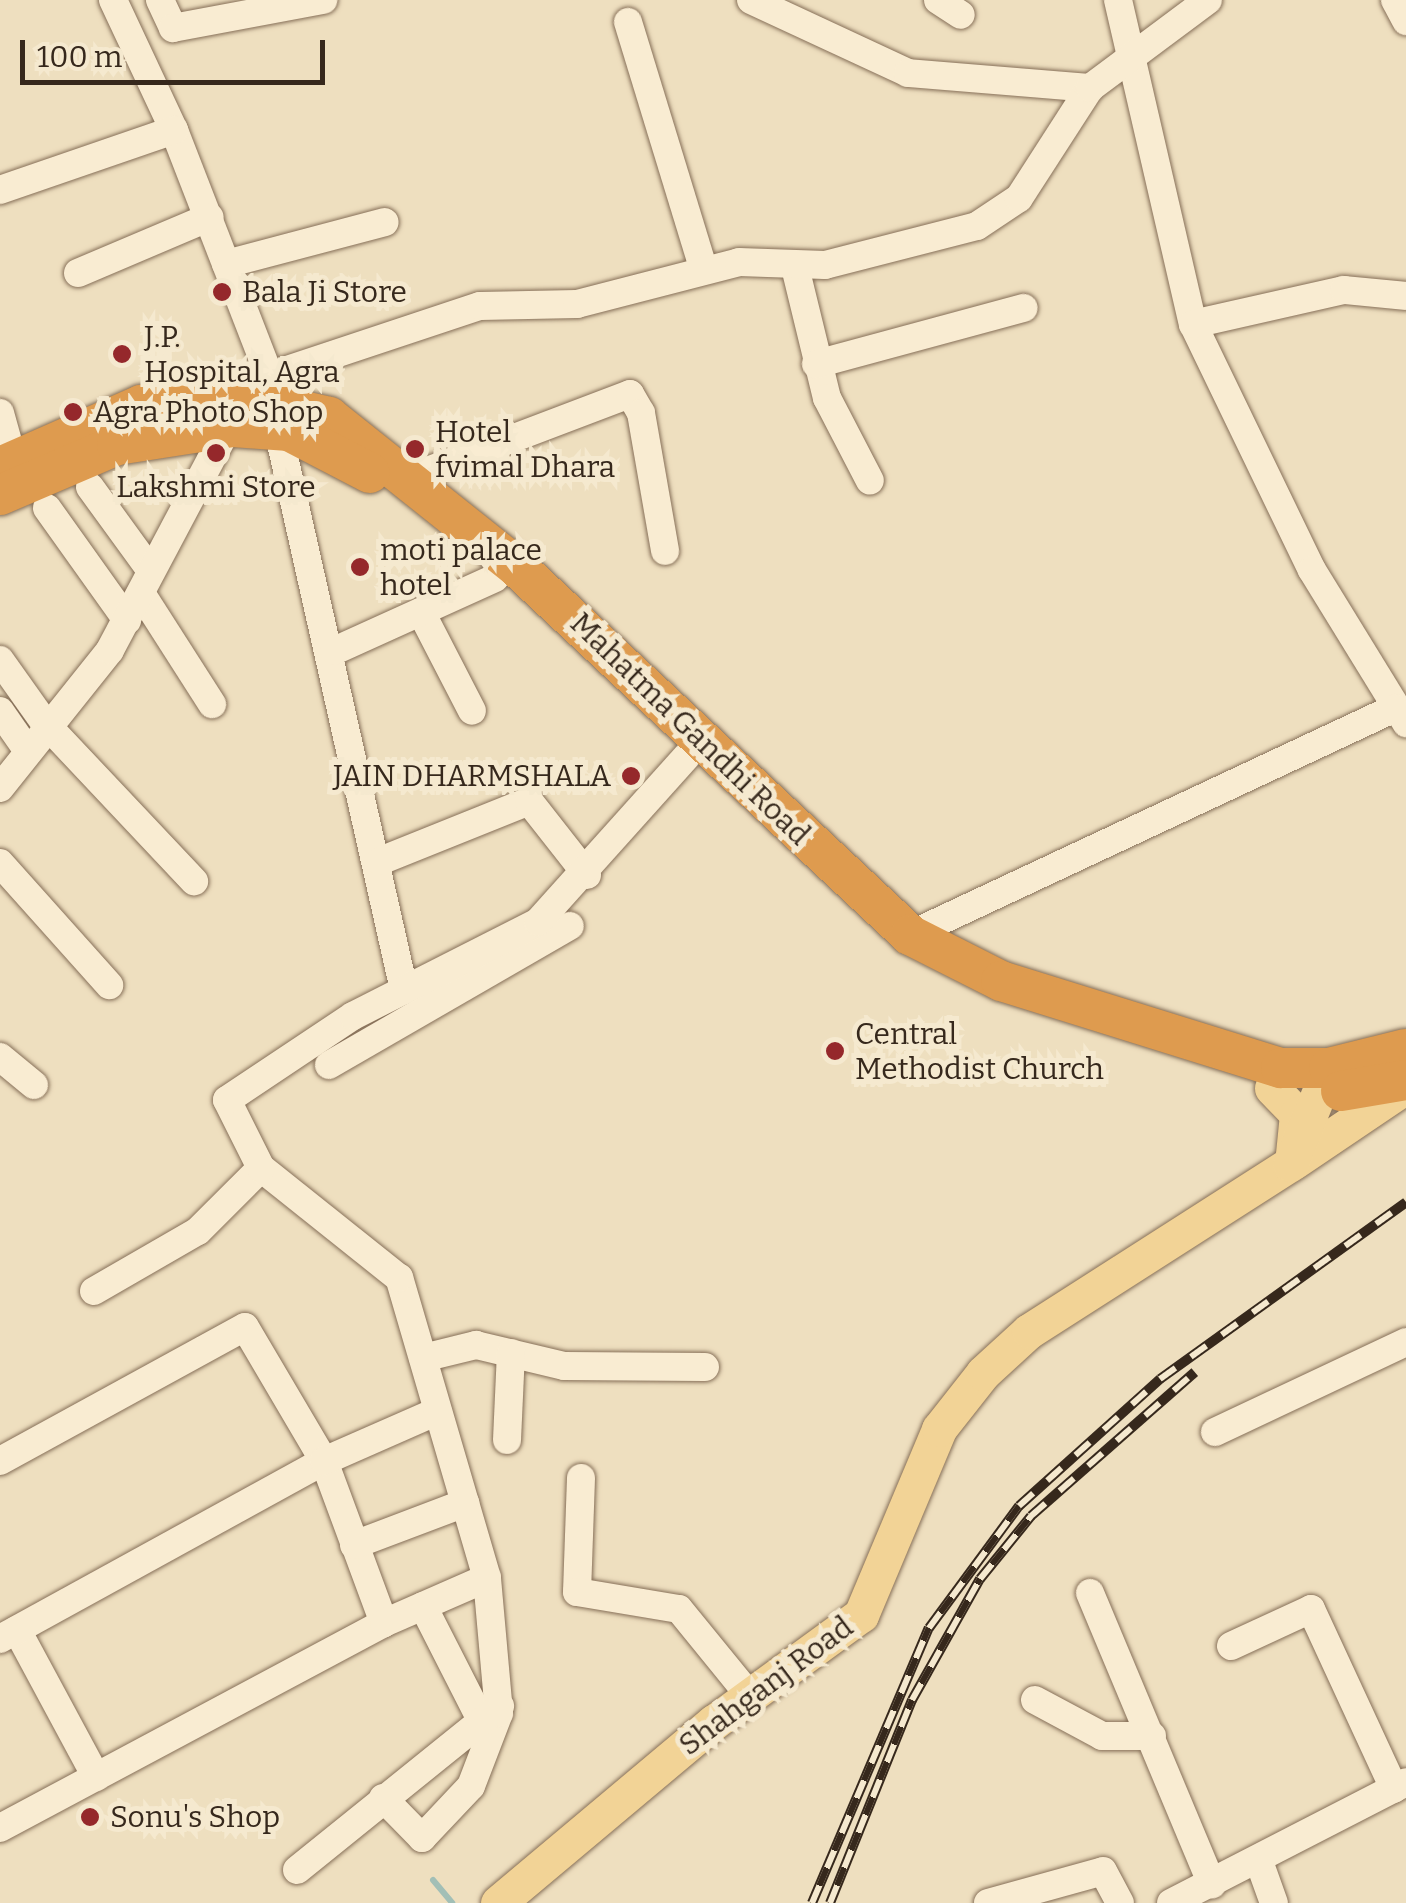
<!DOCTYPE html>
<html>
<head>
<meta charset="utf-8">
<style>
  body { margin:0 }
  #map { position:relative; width:1406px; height:1903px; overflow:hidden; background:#eedfbf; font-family:Bitter,serif }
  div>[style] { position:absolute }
  .stream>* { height:6px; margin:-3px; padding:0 3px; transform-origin:3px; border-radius:3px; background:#a2bfb6 }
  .roads { filter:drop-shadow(0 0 2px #866f58) drop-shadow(0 0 2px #866f58) }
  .minor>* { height:28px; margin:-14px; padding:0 14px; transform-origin:14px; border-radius:14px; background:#f9ecd2 }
  .major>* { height:35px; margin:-17.5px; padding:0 17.5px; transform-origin:17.5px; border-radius:17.5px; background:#f2d396 }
  .highway>* { height:40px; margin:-20px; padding:0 20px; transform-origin:20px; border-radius:20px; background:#de9b4f }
  .rail>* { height:10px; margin-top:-5px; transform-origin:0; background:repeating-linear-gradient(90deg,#f5e9cf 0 19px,#36281c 0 38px); box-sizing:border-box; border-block:2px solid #36281c }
  .dots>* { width:28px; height:28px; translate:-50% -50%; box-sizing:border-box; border:5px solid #f5e9cf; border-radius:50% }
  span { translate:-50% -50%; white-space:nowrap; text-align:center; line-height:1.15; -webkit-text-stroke:10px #f5e9cf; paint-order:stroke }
  .poi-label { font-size:30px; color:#36281c }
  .left { translate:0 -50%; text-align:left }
  .right { translate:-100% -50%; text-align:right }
  .street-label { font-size:30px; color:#36281c }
  .scale { position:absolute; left:20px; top:40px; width:305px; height:45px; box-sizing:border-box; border:5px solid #36281c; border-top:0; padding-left:12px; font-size:30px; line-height:35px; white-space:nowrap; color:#36281c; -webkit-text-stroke:8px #f5e9cf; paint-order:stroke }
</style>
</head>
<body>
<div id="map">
  <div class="stream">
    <div style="left:433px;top:1880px;width:30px;rotate:50deg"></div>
  </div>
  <div class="roads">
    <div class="minor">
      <div style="left:113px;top:0;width:144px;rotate:64.9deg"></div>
      <div style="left:174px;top:130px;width:282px;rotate:68.8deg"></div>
      <div style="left:160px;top:0;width:31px;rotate:65deg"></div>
      <div style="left:173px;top:28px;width:153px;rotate:-10.6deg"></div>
      <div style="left:751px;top:0;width:173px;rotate:24.9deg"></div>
      <div style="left:908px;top:73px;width:183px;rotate:4.7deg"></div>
      <div style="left:938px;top:0;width:27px;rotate:33deg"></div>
      <div style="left:1118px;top:0;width:333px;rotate:77deg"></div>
      <div style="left:1193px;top:324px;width:273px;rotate:64.2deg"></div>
      <div style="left:1312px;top:570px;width:180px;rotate:58.4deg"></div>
      <div style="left:1395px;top:0;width:24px;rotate:62deg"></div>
      <div style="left:628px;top:22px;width:259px;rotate:73deg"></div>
      <div style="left:0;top:190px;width:184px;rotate:-19deg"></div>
      <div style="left:226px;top:264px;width:164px;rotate:-14.8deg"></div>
      <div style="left:795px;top:267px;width:135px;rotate:76.3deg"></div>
      <div style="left:827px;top:398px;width:93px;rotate:62.6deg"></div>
      <div style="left:78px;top:273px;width:143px;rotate:-23deg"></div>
      <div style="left:1193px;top:324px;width:155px;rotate:-12.7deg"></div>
      <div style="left:1344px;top:290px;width:62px;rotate:5.5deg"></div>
      <div style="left:816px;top:364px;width:215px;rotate:-15.1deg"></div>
      <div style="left:266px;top:377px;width:225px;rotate:-18.4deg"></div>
      <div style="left:480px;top:306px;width:97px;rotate:-1.2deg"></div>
      <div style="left:577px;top:304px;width:167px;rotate:-14.5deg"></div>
      <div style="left:739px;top:262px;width:86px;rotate:2deg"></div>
      <div style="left:825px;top:265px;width:157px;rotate:-14.4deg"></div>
      <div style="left:977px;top:226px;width:50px;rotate:-33.7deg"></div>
      <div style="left:1019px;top:198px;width:131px;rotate:-57.2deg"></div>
      <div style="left:1090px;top:88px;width:147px;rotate:-36.7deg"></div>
      <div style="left:0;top:413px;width:49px;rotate:74.5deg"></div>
      <div style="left:278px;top:430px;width:574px;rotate:77.32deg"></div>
      <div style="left:414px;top:476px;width:231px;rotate:-20.8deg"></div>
      <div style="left:630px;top:394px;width:22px;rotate:60deg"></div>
      <div style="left:641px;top:413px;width:140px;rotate:80.1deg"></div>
      <div style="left:90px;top:487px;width:104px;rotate:54deg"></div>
      <div style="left:47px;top:508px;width:138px;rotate:54.5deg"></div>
      <div style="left:141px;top:593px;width:132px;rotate:57.4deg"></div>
      <div style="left:421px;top:612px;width:111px;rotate:62.7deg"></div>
      <div style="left:334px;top:651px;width:177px;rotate:-24.4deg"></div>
      <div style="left:0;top:660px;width:76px;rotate:54.6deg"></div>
      <div style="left:44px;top:722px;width:219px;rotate:46.7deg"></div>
      <div style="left:0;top:711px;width:44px;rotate:55.2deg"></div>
      <div style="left:0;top:788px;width:176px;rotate:-51.4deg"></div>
      <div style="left:110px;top:650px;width:252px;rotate:-62.1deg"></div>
      <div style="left:380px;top:861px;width:161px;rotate:-21.9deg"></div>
      <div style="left:529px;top:801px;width:94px;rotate:51.9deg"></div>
      <div style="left:0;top:863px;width:164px;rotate:48.2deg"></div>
      <div style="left:910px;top:935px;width:535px;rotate:-25.08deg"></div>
      <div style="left:0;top:1057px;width:44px;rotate:39.5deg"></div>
      <div style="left:329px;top:1065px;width:278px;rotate:-30deg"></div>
      <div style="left:94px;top:1291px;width:120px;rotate:-30deg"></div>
      <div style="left:198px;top:1231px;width:89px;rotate:-45deg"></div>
      <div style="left:423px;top:1358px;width:55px;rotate:-13.8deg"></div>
      <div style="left:476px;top:1345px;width:90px;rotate:13.4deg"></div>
      <div style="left:564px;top:1366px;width:141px;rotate:0.4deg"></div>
      <div style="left:1215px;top:1432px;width:211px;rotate:-25.2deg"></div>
      <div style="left:507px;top:1440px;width:87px;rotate:-87.4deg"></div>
      <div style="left:0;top:1461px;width:279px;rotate:-28.7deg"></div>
      <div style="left:245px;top:1327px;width:156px;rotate:59.5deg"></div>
      <div style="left:324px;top:1461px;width:173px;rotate:69.7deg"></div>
      <div style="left:581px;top:1478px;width:114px;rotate:92deg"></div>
      <div style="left:577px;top:1592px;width:103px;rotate:9.5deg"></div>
      <div style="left:679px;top:1609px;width:112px;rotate:50.8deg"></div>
      <div style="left:354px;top:1545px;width:119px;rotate:-20.7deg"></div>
      <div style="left:1090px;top:1593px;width:316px;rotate:67.3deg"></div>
      <div style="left:423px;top:1606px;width:128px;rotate:63deg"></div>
      <div style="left:17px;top:1630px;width:167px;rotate:61.7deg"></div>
      <div style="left:0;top:1639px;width:370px;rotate:-28.8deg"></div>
      <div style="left:324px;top:1461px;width:124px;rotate:-23.7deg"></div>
      <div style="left:1231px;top:1646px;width:88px;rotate:-24.8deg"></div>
      <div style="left:1311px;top:1609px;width:198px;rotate:65.2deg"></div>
      <div style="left:1035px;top:1700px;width:76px;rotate:28.2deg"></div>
      <div style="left:1102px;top:1736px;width:50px"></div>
      <div style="left:383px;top:1798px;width:56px;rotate:45.7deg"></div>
      <div style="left:422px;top:1838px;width:71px;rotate:-46.7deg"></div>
      <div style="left:471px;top:1786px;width:78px;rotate:-69deg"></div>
      <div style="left:499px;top:1713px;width:136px;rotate:-95.1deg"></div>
      <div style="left:487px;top:1578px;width:313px;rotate:-106.3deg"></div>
      <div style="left:399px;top:1278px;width:176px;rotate:-141.4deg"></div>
      <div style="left:261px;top:1168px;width:76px;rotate:-116.6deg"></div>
      <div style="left:227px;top:1100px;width:151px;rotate:-33.7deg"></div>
      <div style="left:353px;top:1016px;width:208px;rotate:-26.9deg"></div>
      <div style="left:538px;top:922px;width:222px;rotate:-48.1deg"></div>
      <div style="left:0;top:1828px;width:435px;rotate:-28.1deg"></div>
      <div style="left:384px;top:1623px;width:112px;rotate:-23.6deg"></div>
      <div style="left:1260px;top:1864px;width:41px;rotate:70.3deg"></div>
      <div style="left:297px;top:1870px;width:261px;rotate:-38.9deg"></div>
      <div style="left:988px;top:1903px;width:119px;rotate:-15.5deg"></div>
      <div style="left:1103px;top:1871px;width:36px;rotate:62deg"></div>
      <div style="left:1171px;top:1903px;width:264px;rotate:-27.2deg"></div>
    </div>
    <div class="major">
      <div style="left:1272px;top:1088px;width:36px;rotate:46deg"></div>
      <div style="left:1297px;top:1114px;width:40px;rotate:95.7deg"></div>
      <div style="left:1295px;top:1161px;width:134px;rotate:-34deg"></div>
      <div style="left:498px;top:1903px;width:282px;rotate:-40deg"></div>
      <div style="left:714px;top:1722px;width:182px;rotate:-36.1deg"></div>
      <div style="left:861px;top:1615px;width:202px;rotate:-67.2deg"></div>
      <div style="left:939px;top:1429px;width:71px;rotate:-51.8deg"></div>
      <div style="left:983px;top:1373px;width:62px;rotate:-42.4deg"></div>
      <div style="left:1029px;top:1331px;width:310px;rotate:-32.6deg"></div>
      <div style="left:1290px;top:1164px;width:104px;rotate:-67.9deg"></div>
    </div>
    <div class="highway">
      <div style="left:0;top:467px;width:154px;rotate:-23.7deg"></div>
      <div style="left:141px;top:405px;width:94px;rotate:-6.1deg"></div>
      <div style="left:234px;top:395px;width:98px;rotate:13deg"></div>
      <div style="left:329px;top:417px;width:242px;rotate:38.6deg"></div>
      <div style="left:518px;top:568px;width:537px;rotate:43.11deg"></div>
      <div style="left:910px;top:935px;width:102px;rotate:26.8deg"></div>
      <div style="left:1001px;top:981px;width:293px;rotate:17.3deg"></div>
      <div style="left:1281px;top:1068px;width:48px"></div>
      <div style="left:1329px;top:1068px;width:79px;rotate:-13.9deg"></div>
      <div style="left:0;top:495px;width:127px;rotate:-23.1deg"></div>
      <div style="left:117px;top:445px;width:117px;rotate:-8.8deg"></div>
      <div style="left:233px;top:427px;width:56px;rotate:4.1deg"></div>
      <div style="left:289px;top:431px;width:91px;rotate:27.4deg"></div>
      <div style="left:1341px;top:1091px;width:66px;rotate:-9.6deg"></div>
    </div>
  </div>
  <div class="rail">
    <div style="left:812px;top:1903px;width:299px;rotate:-67deg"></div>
    <div style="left:929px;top:1628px;width:152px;rotate:-53.6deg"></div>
    <div style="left:1019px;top:1506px;width:190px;rotate:-42deg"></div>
    <div style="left:1160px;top:1379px;width:303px;rotate:-35.7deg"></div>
    <div style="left:830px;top:1903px;width:219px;rotate:-68deg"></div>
    <div style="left:912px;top:1700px;width:139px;rotate:-60.7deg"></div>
    <div style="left:980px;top:1579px;width:81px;rotate:-51deg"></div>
    <div style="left:1031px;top:1516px;width:218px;rotate:-41.3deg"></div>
  </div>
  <div class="dots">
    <div style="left:222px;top:292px;background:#95282b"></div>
    <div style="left:122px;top:354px;background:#95282b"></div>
    <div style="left:73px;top:412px;background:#95282b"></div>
    <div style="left:415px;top:449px;background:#95282b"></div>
    <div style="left:216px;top:453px;background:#95282b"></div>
    <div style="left:360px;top:567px;background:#95282b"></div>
    <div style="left:631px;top:776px;background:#95282b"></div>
    <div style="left:835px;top:1051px;background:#95282b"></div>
    <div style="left:90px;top:1817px;background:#95282b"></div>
  </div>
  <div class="poi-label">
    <span class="left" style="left:242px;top:292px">Bala Ji Store</span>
    <span class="left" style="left:144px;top:354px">J.P.<br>Hospital, Agra</span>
    <span class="left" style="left:93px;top:412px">Agra Photo Shop</span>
    <span class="left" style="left:435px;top:449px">Hotel<br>fvimal Dhara</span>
    <span style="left:216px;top:487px">Lakshmi Store</span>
    <span class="left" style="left:380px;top:567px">moti palace<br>hotel</span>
    <span class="right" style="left:611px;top:776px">JAIN DHARMSHALA</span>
    <span class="left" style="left:855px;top:1051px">Central<br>Methodist Church</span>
    <span class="left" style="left:110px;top:1817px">Sonu's Shop</span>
  </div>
  <div class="street-label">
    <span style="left:690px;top:729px;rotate:44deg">Mahatma Gandhi Road</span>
    <span style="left:766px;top:1686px;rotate:-37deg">Shahganj Road</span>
  </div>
  <div class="scale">100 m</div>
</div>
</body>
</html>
